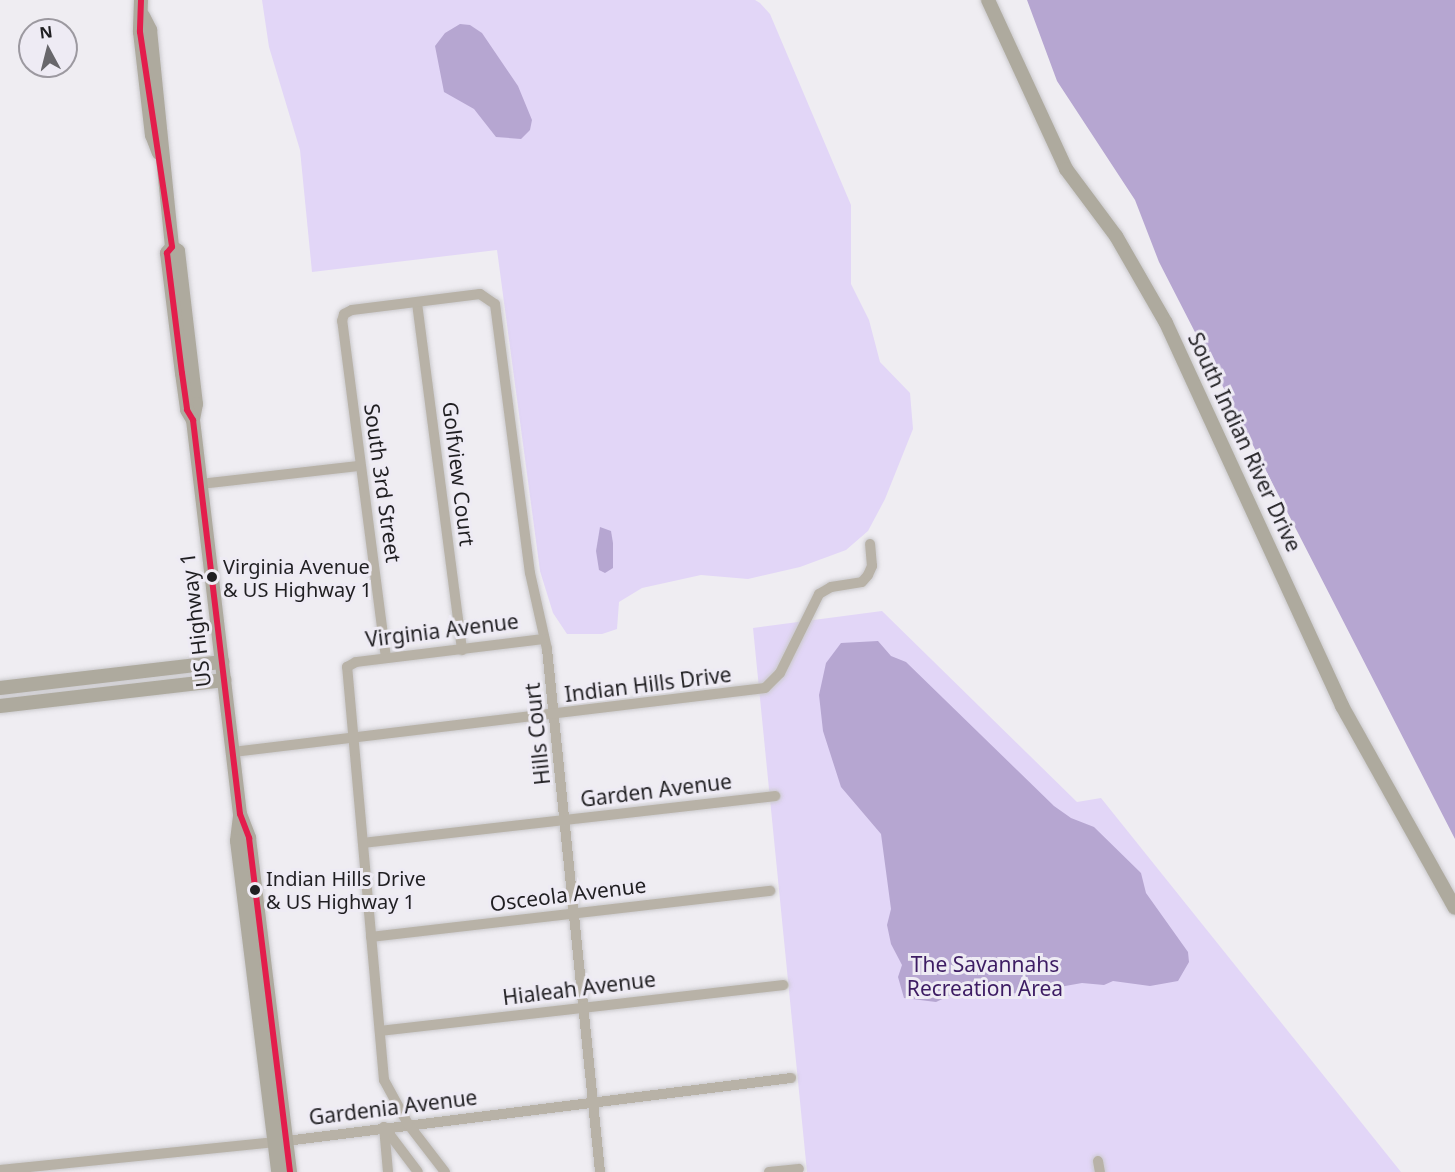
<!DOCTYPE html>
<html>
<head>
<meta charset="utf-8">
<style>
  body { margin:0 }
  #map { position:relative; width:1455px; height:1172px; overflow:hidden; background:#efedf2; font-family:"Noto Sans",sans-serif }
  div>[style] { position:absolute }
  .green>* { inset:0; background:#e2d6f7 }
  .water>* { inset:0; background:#b6a6d1 }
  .roads { filter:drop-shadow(0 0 2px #cac9cc) drop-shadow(0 0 2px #cac9cc) }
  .minor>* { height:10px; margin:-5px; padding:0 5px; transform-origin:5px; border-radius:5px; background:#b8b2a7 }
  .major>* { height:14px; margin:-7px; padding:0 7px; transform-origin:7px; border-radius:7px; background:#aeaa9e }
  .bus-1>* { height:6px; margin:-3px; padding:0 3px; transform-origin:3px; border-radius:3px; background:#e31d4c }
  .dots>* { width:16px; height:16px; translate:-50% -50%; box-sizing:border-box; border:3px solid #eeebf4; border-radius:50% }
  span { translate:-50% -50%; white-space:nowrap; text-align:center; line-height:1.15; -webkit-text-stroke:6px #eeebf4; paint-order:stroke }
  .bus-label { font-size:20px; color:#201f22 }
  .left { translate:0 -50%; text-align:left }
  .street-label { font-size:21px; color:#201f22 }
  .park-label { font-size:21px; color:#3d1c63 }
  .north { position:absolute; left:18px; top:18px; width:60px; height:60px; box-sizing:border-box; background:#eeebf4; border:2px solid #9c99a0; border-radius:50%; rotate:353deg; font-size:16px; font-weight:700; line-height:24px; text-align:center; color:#201f22 }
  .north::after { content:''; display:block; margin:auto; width:21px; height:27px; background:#68676b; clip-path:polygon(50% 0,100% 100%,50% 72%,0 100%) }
</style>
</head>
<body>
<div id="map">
  <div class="green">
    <div style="clip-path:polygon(262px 0,755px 0,760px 3px,770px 14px,851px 205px,851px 284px,869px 320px,880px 362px,910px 393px,913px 429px,885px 499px,868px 531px,846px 550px,800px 567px,748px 579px,701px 575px,642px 588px,619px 602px,617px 629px,602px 634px,567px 634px,553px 613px,540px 571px,497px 250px,312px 272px,300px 150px,269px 47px)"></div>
    <div style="clip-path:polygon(882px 611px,1077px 802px,1101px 798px,1401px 1172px,807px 1172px,753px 628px)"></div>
  </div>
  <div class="water">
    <div style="clip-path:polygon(1027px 0,1455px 0,1455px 839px,1159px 262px,1135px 200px,1057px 81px)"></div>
    <div style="clip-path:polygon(460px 24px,470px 25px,482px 33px,518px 86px,532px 120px,530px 130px,521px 139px,496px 137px,474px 109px,444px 92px,435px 46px,445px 33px)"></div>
    <div style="clip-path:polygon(600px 527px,611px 531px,613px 543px,613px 568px,605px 573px,599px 570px,596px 551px)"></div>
    <div style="clip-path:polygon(878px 641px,891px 656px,906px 662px,1054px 806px,1071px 818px,1094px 827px,1141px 873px,1146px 893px,1188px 952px,1189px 962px,1178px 981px,1150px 986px,1113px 981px,1104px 985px,1082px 983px,1020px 994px,991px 990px,951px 995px,936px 1002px,904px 998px,898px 977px,902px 965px,891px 944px,887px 925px,891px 909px,881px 834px,841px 787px,823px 731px,819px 695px,826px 663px,841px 643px)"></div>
  </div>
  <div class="roads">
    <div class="minor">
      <div style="left:417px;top:303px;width:350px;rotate:82.6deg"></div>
      <div style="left:201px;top:484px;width:160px;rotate:-6.5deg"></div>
      <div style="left:386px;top:658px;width:340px;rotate:-97.4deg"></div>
      <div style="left:342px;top:321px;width:7px;rotate:-74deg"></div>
      <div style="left:344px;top:314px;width:9px;rotate:-27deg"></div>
      <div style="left:352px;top:310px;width:129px;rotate:-7.1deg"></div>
      <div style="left:480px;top:294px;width:18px;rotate:34deg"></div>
      <div style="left:495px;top:304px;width:271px;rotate:82.6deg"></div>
      <div style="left:530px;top:573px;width:78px;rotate:77.4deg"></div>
      <div style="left:547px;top:649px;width:526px;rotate:84.21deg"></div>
      <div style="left:233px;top:752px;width:536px;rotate:-6.86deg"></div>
      <div style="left:765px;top:688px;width:21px;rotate:-45deg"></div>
      <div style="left:780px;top:673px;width:88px;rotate:-63.7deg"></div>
      <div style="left:819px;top:594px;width:14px;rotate:-30deg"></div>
      <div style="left:831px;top:587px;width:31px;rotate:-9deg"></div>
      <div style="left:862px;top:582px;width:9px;rotate:-49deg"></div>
      <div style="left:868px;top:575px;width:10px;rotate:-66deg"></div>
      <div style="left:872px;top:566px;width:22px;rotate:-95deg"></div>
      <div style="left:363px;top:843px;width:415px;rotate:-6.5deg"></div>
      <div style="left:371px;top:937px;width:402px;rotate:-6.6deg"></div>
      <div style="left:380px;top:1031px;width:406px;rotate:-6.5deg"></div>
      <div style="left:384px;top:1127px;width:56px;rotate:52.9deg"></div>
      <div style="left:384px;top:1127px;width:45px;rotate:84.9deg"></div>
      <div style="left:1098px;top:1161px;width:11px;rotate:80deg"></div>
      <div style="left:0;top:1170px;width:287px;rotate:-5.8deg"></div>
      <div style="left:286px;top:1141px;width:509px;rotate:-7.11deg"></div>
      <div style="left:445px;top:1172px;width:61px;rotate:-127.6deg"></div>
      <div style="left:408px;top:1124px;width:50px;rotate:-118.6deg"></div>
      <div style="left:384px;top:1080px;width:415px;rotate:-95.1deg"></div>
      <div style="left:347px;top:667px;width:10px;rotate:-29deg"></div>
      <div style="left:356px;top:662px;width:188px;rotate:-7deg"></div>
      <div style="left:769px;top:1172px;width:30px;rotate:-6deg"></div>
    </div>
    <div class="major">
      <div style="left:141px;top:0;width:32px;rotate:92deg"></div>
      <div style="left:140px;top:32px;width:104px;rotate:83.4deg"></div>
      <div style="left:152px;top:135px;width:19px;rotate:69deg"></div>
      <div style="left:988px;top:0;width:186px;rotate:65.2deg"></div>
      <div style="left:1066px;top:169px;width:84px;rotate:53.3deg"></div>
      <div style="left:1116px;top:236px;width:100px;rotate:60.1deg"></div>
      <div style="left:1166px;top:323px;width:422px;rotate:65.3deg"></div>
      <div style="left:1342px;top:706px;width:231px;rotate:60.8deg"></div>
      <div style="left:143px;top:16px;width:16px;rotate:63deg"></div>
      <div style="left:150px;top:30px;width:218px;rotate:84.2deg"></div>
      <div style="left:172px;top:247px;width:7px;rotate:34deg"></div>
      <div style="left:178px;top:251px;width:154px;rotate:83.3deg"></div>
      <div style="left:196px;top:404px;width:16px;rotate:101deg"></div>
      <div style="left:172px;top:247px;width:8px;rotate:130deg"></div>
      <div style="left:167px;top:253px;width:121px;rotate:82.9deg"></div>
      <div style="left:182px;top:373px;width:37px;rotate:82deg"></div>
      <div style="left:187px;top:410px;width:12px;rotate:59deg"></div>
      <div style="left:193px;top:420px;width:397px;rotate:83.2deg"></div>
      <div style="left:240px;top:814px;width:26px;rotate:69deg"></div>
      <div style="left:249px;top:838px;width:337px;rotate:83deg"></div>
      <div style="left:0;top:688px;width:224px;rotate:-6.7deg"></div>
      <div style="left:0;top:706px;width:226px;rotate:-6.6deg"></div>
      <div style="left:240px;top:816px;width:25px;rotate:97deg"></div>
      <div style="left:237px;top:841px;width:334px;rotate:82.9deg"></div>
    </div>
  </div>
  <div class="bus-1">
    <div style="left:141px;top:0;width:32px;rotate:92deg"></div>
    <div style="left:140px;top:32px;width:217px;rotate:81.5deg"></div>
    <div style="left:172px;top:247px;width:8px;rotate:130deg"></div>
    <div style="left:167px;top:253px;width:121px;rotate:82.9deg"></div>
    <div style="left:182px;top:373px;width:37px;rotate:82deg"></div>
    <div style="left:187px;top:410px;width:12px;rotate:59deg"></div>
    <div style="left:193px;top:420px;width:397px;rotate:83.2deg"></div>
    <div style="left:240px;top:814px;width:26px;rotate:69deg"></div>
    <div style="left:249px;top:838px;width:337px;rotate:83deg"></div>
  </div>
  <div class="dots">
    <div style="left:212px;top:577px;background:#201f22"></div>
    <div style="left:255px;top:890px;background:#201f22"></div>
  </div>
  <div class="bus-label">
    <span class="left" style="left:223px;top:578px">Virginia Avenue<br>&amp; US Highway 1</span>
    <span class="left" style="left:266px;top:890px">Indian Hills Drive<br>&amp; US Highway 1</span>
  </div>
  <div class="street-label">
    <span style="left:1245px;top:442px;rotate:65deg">South Indian River Drive</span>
    <span style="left:459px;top:474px;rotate:83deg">Golfview Court</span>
    <span style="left:383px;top:483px;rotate:82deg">South 3rd Street</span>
    <span style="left:195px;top:620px;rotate:-97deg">US Highway 1</span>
    <span style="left:442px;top:630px;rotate:-7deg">Virginia Avenue</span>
    <span style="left:648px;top:684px;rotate:-7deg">Indian Hills Drive</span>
    <span style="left:537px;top:734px;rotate:-96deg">Hills Court</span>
    <span style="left:656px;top:790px;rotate:-7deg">Garden Avenue</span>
    <span style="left:568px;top:894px;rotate:-7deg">Osceola Avenue</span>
    <span style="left:579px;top:988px;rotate:-7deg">Hialeah Avenue</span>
    <span style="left:393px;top:1107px;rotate:-7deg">Gardenia Avenue</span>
  </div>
  <div class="park-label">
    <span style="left:985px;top:976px">The Savannahs<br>Recreation Area</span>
  </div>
  <div class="north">N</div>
</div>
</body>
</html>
